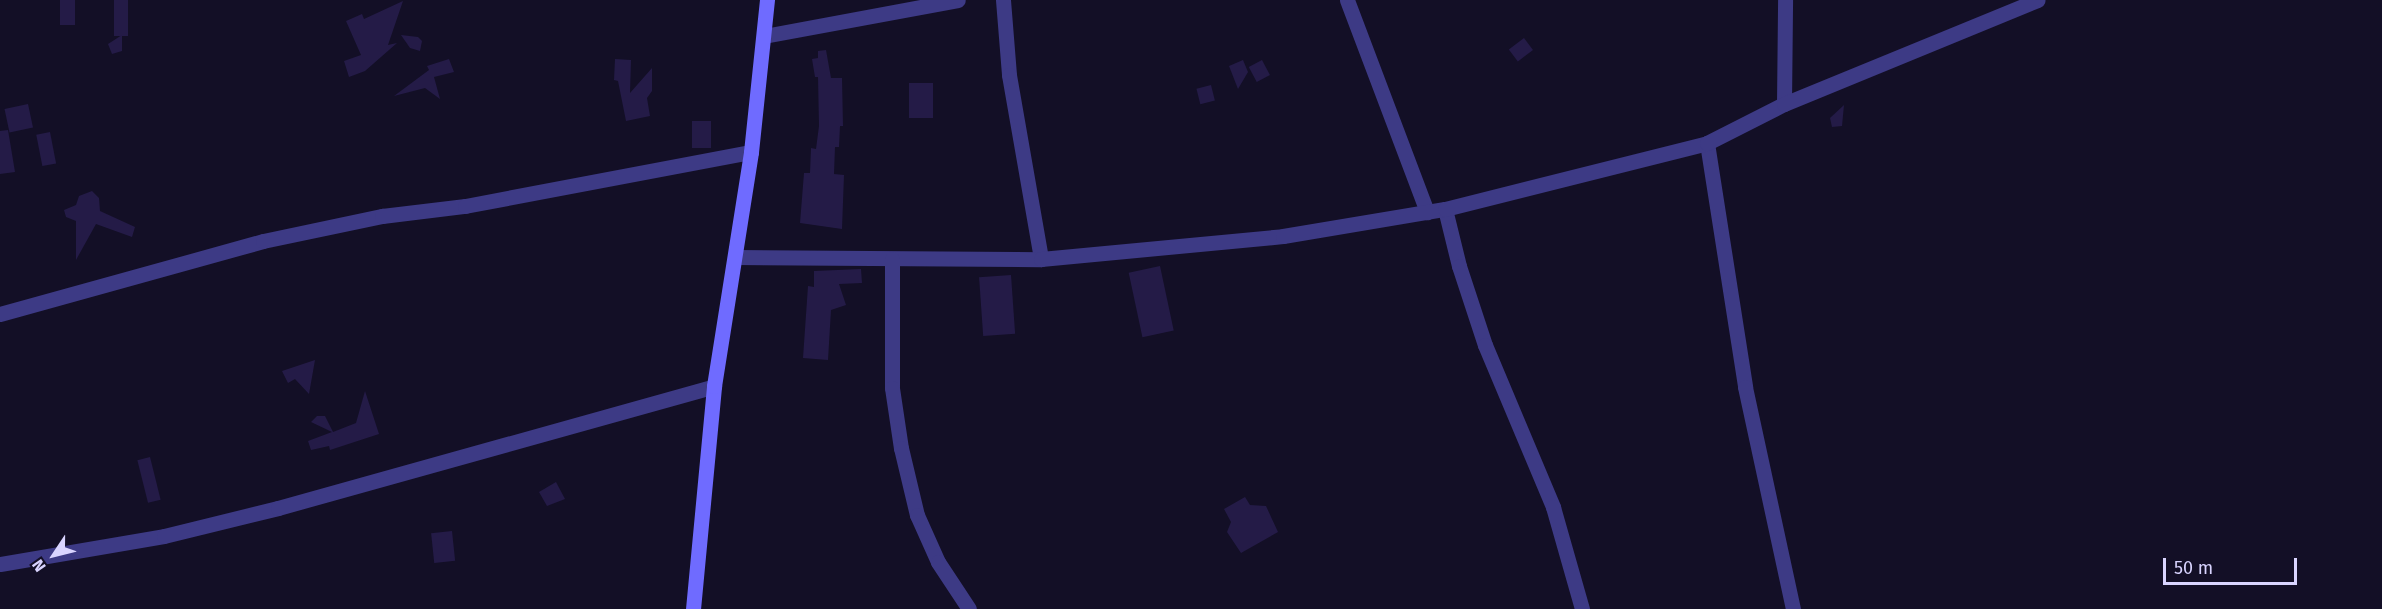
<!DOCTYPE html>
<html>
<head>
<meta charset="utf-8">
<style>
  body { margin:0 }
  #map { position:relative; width:2382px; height:609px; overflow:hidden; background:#130f26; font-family:"Fira Sans",sans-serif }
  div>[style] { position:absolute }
  .building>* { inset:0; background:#241b47; transform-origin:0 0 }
  .minor>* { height:15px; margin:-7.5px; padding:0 7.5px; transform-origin:7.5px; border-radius:7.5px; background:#3d3a85 }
  .secondary>* { height:15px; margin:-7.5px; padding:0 7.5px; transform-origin:7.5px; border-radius:7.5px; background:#6f6bff }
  span { translate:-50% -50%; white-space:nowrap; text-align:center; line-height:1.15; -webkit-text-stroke:6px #130f26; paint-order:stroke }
  .north { position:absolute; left:24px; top:525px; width:60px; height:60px; -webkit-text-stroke:4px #130f26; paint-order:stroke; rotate:235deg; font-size:16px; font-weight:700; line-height:24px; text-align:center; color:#d9d4ff }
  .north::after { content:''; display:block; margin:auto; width:21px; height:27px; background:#d9d4ff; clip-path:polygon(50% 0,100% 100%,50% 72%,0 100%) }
  .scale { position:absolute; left:2163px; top:558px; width:134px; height:27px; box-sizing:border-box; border:3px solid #d9d4ff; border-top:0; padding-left:8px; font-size:18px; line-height:21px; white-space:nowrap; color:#d9d4ff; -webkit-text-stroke:4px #130f26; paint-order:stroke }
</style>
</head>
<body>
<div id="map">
  <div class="building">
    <div style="left:60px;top:0;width:15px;height:25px"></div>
    <div style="left:114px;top:0;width:14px;height:36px"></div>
    <div style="clip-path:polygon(403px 1px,388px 45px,397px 43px,365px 71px,349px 77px,344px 61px,361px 55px,346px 21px,362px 14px,364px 19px)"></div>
    <div style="clip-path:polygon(122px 35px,122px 51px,112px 54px,108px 44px)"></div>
    <div style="clip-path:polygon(401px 35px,418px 37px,422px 41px,420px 51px,410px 48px)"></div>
    <div style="left:1524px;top:38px;width:15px;height:19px;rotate:53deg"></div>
    <div style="clip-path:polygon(826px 50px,831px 78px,842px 78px,843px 126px,840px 126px,839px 147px,835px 147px,834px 174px,844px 175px,842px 229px,800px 223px,804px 173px,810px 173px,811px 148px,816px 149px,819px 126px,818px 77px,815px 77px,812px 59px,818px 58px,818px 51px)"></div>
    <div style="clip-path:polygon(449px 59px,454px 72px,434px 77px,440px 99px,425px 88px,394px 96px,429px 70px,427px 66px)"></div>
    <div style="clip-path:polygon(615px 59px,631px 60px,630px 93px,652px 68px,652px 91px,647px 98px,650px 116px,626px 121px,618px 81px,614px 80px)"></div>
    <div style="clip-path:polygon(1243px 60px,1248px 72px,1238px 89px,1229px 66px)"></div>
    <div style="left:1262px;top:60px;width:17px;height:15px;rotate:62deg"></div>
    <div style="left:909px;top:83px;width:24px;height:35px"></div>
    <div style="left:1211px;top:85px;width:16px;height:15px;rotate:76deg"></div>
    <div style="left:28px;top:104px;width:24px;height:24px;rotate:78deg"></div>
    <div style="clip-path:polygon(1844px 105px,1842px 126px,1832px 127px,1830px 118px)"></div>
    <div style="left:692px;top:121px;width:19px;height:27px"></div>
    <div style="clip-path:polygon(8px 130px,15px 172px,0 174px,0 131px)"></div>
    <div style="left:50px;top:132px;width:32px;height:14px;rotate:79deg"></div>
    <div style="clip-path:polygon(92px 191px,99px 198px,100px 211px,135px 227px,132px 237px,96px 224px,76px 260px,76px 221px,66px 217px,64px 210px,76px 205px,79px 196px)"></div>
    <div style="left:1160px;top:266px;width:66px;height:32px;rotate:78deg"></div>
    <div style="clip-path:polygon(861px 269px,862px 283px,839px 284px,846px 305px,831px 310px,828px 360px,803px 358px,808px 286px,814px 287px,814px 271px)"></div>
    <div style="left:1011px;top:275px;width:59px;height:32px;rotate:86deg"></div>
    <div style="clip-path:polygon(315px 360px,309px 394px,295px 379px,288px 383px,282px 371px)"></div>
    <div style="clip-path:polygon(365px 391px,379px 434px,330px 450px,329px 446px,311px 450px,308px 441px,332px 432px,311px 422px,317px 416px,325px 416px,333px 432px,356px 423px)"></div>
    <div style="left:150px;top:457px;width:44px;height:13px;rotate:76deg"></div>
    <div style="clip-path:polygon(556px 482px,565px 499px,547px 506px,539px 492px)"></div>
    <div style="clip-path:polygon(1245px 497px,1250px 505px,1266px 506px,1278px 532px,1241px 553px,1227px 532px,1231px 522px,1224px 509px)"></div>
    <div style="left:452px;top:531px;width:30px;height:21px;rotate:84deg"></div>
  </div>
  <div class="minor">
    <div style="left:1003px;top:0;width:75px;rotate:85.4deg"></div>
    <div style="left:1009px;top:75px;width:187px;rotate:80.1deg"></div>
    <div style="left:1347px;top:0;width:227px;rotate:69.3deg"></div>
    <div style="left:764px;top:36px;width:197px;rotate:-10.5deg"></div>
    <div style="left:1784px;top:104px;width:104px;rotate:-89.4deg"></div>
    <div style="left:1707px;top:143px;width:247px;rotate:81.1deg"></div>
    <div style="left:1745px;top:387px;width:227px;rotate:77.8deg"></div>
    <div style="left:1445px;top:209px;width:59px;rotate:76.2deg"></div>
    <div style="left:1459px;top:266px;width:83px;rotate:71.8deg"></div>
    <div style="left:1485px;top:345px;width:176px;rotate:67.2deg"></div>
    <div style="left:1553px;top:507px;width:106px;rotate:74.1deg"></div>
    <div style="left:735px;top:257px;width:306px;rotate:0.4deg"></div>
    <div style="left:1041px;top:259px;width:243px;rotate:-5.4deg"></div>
    <div style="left:1283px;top:236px;width:164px;rotate:-9.5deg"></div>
    <div style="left:1445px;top:209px;width:270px;rotate:-14.1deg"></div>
    <div style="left:1707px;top:143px;width:86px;rotate:-26.9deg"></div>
    <div style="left:1784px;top:104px;width:274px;rotate:-22.3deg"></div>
    <div style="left:892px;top:259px;width:129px;rotate:90deg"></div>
    <div style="left:892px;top:388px;width:61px;rotate:81.5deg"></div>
    <div style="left:901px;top:448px;width:69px;rotate:76.6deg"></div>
    <div style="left:917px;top:515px;width:51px;rotate:65.9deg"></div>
    <div style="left:938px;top:562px;width:56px;rotate:56.6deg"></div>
    <div style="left:0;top:314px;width:273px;rotate:-15.5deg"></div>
    <div style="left:263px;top:241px;width:122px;rotate:-11.9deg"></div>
    <div style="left:382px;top:216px;width:84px;rotate:-6.9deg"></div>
    <div style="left:465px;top:206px;width:291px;rotate:-10.7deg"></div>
    <div style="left:0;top:564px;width:166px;rotate:-9.7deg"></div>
    <div style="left:164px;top:536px;width:117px;rotate:-13.8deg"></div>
    <div style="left:278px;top:508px;width:453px;rotate:-15.6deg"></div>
  </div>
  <div class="secondary">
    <div style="left:693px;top:609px;width:224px;rotate:-84.6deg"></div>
    <div style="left:714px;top:386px;width:237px;rotate:-81deg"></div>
    <div style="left:751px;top:152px;width:153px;rotate:-84deg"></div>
  </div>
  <div class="north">N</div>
  <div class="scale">50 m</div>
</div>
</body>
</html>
